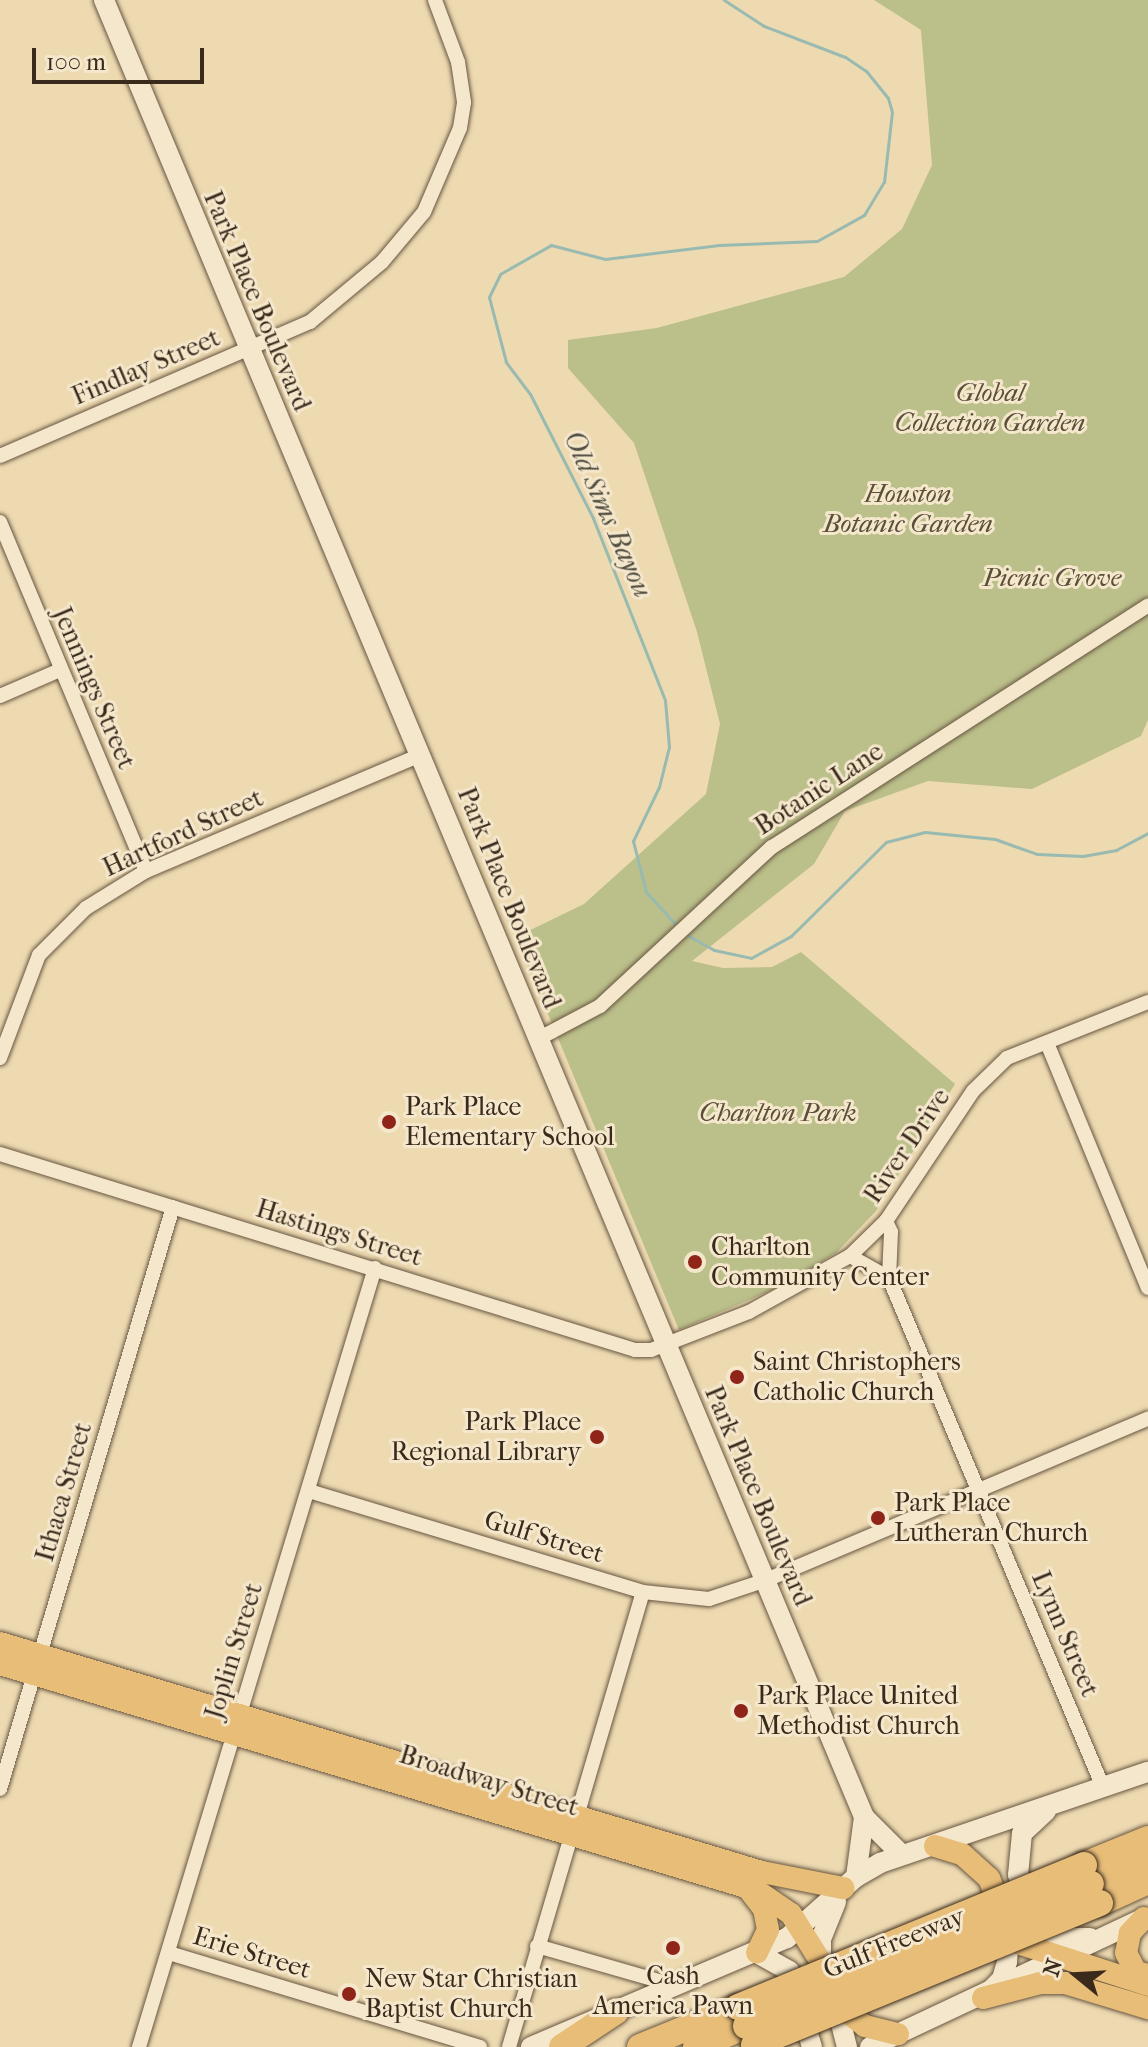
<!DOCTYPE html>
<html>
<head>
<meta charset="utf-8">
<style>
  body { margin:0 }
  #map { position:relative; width:1148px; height:2047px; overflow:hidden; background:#eedab1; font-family:"IM FELL French Canon",serif }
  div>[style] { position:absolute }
  .green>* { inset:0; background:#bbbf8a }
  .stream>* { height:3px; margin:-1.5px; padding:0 1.5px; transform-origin:1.5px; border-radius:1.5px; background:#99bab0 }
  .roads { filter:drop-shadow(0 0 2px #675641) drop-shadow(0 0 2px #675641) }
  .street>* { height:14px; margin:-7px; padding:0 7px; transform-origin:7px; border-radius:7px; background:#f4e7cc }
  .secondary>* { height:20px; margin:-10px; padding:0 10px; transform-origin:10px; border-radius:10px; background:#f4e7cc }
  .primary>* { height:22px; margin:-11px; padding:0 11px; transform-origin:11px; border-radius:11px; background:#e7bd78 }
  .highway>* { height:26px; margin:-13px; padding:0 13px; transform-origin:13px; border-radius:13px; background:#e7bd78 }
  .bridges { filter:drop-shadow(0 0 2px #3a2a1c) drop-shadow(0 0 2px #3a2a1c) }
  .highway-bridge>* { height:26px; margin:-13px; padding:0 13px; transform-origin:13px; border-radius:13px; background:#e7bd78 }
  .dots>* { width:22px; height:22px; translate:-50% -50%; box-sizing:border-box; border:4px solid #f4e7cc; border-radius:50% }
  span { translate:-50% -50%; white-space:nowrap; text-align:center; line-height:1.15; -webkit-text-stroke:6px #f4e7cc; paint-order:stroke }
  .street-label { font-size:26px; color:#3a2a1c }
  .park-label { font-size:26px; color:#5a4f38; font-style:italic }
  .poi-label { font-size:26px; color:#3a2a1c }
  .left { translate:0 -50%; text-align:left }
  .right { translate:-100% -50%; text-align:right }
  .water-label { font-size:28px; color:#524e41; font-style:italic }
  .north { position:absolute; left:1036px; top:1935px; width:80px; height:80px; -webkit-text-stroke:6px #f4e7cc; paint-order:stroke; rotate:288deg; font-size:22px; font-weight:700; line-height:32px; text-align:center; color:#3a2a1c }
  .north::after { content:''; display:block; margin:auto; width:28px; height:36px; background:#3a2a1c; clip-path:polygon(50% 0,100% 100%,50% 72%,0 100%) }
  .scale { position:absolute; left:32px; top:48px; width:172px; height:36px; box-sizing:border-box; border:4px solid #3a2a1c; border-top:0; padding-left:10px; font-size:24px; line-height:28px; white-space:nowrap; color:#3a2a1c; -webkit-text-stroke:6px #f4e7cc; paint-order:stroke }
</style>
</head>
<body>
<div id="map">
  <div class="green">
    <div style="clip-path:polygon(874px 0,1148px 0,1148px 720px,1141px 736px,1032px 789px,928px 781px,845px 811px,814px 864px,692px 961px,723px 968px,772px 967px,801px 952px,955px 1084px,876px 1211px,836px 1253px,777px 1288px,679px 1330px,516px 937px,584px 904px,706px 794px,720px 724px,697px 632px,634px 443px,568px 368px,568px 340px,657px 328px,844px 277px,902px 229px,932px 165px,921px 30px)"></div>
  </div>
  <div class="stream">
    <div style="left:678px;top:927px;width:47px;rotate:-132.4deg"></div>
    <div style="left:646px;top:892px;width:53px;rotate:-104.3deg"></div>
    <div style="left:633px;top:841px;width:60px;rotate:-64.3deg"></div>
    <div style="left:659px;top:787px;width:41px;rotate:-76deg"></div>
    <div style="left:669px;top:747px;width:47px;rotate:-94.9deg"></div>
    <div style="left:665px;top:700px;width:196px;rotate:-111.6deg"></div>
    <div style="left:593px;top:518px;width:139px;rotate:-116.9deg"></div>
    <div style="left:530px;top:394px;width:40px;rotate:-127deg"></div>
    <div style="left:506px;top:362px;width:67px;rotate:-104.7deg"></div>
    <div style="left:489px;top:297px;width:25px;rotate:-64deg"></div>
    <div style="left:500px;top:274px;width:59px;rotate:-29.6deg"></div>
    <div style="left:551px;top:245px;width:56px;rotate:14.5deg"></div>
    <div style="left:605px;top:259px;width:115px;rotate:-7deg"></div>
    <div style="left:719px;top:245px;width:98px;rotate:-2.3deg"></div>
    <div style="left:817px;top:241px;width:54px;rotate:-29deg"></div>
    <div style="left:864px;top:215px;width:39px;rotate:-59deg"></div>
    <div style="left:884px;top:182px;width:70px;rotate:-83.5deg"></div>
    <div style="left:892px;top:112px;width:15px;rotate:-106deg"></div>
    <div style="left:888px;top:98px;width:35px;rotate:-129deg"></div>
    <div style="left:866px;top:71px;width:25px;rotate:-146deg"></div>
    <div style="left:845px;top:57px;width:87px;rotate:-159.1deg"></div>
    <div style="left:764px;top:26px;width:48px;rotate:-147deg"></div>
    <div style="left:687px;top:935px;width:31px;rotate:29deg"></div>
    <div style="left:714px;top:950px;width:38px;rotate:12deg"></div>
    <div style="left:751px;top:958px;width:46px;rotate:-28.8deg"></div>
    <div style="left:791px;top:936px;width:134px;rotate:-44.7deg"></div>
    <div style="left:886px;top:842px;width:40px;rotate:-14.4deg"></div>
    <div style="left:925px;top:832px;width:70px;rotate:5.7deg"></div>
    <div style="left:995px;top:839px;width:45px;rotate:19.7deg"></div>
    <div style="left:1037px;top:854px;width:46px;rotate:2.5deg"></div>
    <div style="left:1083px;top:856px;width:34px;rotate:-10deg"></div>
    <div style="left:1116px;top:850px;width:36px;rotate:-28deg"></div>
  </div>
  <div class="roads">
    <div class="street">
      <div style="left:0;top:456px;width:338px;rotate:-23.4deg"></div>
      <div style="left:310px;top:322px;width:94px;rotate:-39.8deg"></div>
      <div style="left:382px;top:262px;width:65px;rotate:-50deg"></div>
      <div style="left:424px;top:212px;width:91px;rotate:-66.8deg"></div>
      <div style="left:460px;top:128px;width:26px;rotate:-81deg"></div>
      <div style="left:464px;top:102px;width:40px;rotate:-98.5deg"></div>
      <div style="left:458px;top:62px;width:66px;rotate:-110.4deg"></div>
      <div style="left:0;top:522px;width:378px;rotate:67.3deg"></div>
      <div style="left:0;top:696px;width:65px;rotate:-23.4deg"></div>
      <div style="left:538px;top:1039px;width:70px;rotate:-28deg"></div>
      <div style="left:600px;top:1006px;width:234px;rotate:-42.8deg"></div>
      <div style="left:772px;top:847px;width:447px;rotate:-32.7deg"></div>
      <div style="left:1047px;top:1043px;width:265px;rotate:67.6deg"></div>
      <div style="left:0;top:1058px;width:110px;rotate:-69.3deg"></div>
      <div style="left:39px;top:955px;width:66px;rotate:-45deg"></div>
      <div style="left:86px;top:908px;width:70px;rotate:-31.7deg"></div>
      <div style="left:146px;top:871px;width:298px;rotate:-22.9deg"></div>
      <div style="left:0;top:1154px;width:665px;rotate:17.15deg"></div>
      <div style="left:635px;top:1350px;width:16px"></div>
      <div style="left:651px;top:1350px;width:105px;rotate:-21.2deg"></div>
      <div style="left:749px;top:1312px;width:115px;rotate:-29deg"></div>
      <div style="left:850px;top:1256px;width:50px;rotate:-44.2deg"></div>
      <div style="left:886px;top:1221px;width:156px;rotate:-56.2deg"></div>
      <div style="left:973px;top:1091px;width:47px;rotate:-44.1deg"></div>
      <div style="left:1007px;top:1058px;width:152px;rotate:-21.7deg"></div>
      <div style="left:886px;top:1221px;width:12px;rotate:66deg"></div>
      <div style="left:891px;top:1232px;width:46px;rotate:92.5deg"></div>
      <div style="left:850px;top:1256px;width:45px;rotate:29.4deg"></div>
      <div style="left:889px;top:1278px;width:552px;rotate:67.2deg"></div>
      <div style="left:309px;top:1491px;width:349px;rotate:16.8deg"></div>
      <div style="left:643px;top:1592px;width:66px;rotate:6.1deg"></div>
      <div style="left:709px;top:1599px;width:60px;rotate:-18.4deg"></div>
      <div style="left:766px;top:1580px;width:415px;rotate:-22.9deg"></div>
      <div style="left:0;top:1789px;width:607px;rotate:-73.45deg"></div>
      <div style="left:537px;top:1946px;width:141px;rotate:16deg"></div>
      <div style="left:169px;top:1953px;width:325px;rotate:16.8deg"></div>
      <div style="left:139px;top:2047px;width:814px;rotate:-73.15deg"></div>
      <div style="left:509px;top:2047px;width:474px;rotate:-73.6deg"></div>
    </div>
    <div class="secondary">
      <div style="left:104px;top:0;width:1970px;rotate:67.3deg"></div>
      <div style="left:864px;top:1817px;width:52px;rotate:45deg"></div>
      <div style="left:1046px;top:1811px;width:33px;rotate:137deg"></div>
      <div style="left:1022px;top:1833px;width:42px;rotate:95.4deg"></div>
      <div style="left:1018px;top:1875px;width:74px;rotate:58.9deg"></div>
      <div style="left:1056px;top:1938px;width:34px"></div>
      <div style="left:856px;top:1877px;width:61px;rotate:-82.4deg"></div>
      <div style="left:757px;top:1953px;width:37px;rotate:29deg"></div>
      <div style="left:789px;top:1971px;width:79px;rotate:73.2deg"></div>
      <div style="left:821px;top:1962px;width:23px;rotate:-90deg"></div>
      <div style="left:821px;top:1939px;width:40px;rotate:-68deg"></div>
      <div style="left:989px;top:1992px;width:18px;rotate:-45deg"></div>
      <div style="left:1002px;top:1979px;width:18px;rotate:-74deg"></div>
      <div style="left:1007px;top:1962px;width:31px;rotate:-86deg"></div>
      <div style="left:836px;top:2004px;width:44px;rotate:75.7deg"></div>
      <div style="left:531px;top:2047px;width:278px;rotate:-23.1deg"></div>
      <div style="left:787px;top:1938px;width:92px;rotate:-41.5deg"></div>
      <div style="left:856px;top:1877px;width:28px;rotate:-30deg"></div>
      <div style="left:880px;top:1863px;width:283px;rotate:-18.8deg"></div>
      <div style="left:870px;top:2047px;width:303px;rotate:-25.2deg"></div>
    </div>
    <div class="primary">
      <div style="left:0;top:1643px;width:796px;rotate:16.73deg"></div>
      <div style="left:762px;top:1872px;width:83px;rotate:11.2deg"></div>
      <div style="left:0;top:1664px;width:789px;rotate:16.64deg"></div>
      <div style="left:756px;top:1890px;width:42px;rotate:34.4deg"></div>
      <div style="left:791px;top:1914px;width:57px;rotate:58deg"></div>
      <div style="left:821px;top:1962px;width:45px;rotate:70.3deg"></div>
      <div style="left:836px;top:2004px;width:36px;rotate:37deg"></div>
      <div style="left:865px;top:2026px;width:34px;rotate:14deg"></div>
      <div style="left:935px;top:1846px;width:28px;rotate:17deg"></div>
      <div style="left:962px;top:1854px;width:36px;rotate:42deg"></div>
      <div style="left:989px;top:1878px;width:57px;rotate:69.3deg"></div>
      <div style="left:1009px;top:1931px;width:18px;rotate:47deg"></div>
      <div style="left:1021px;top:1944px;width:133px;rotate:17.9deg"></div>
      <div style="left:750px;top:1891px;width:23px;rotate:52deg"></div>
      <div style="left:764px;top:1909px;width:21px;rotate:79deg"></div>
      <div style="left:768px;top:1930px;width:25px;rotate:116deg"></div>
      <div style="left:1144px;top:1918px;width:21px;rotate:133deg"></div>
      <div style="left:1130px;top:1933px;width:20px;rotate:101deg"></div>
      <div style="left:1126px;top:1953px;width:21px;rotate:62deg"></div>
      <div style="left:1136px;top:1972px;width:12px;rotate:14deg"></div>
      <div style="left:983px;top:1998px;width:59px;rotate:-14.7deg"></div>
      <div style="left:1040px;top:1983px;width:25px"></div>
      <div style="left:1065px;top:1983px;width:87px;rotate:16.8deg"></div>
    </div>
    <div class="highway">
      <div style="left:1084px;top:1865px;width:69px;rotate:-22.1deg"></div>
      <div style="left:1091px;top:1884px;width:62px;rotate:-23.7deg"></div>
      <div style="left:1100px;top:1903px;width:53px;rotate:-24.6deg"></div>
      <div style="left:562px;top:2047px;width:64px;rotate:-33.4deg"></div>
      <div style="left:640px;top:2047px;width:106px;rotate:-22.2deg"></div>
      <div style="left:696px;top:2047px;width:54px;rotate:-22.8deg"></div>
    </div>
  </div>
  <div class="bridges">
    <div class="highway-bridge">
      <div style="left:738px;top:2007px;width:374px;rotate:-22.3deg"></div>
      <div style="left:746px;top:2026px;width:373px;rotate:-22.4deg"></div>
      <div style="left:754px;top:2045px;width:374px;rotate:-22.3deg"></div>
    </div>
  </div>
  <div class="dots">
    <div style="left:389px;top:1122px;background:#8f2418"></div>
    <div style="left:695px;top:1262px;background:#8f2418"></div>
    <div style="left:737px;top:1377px;background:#8f2418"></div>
    <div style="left:597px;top:1437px;background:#8f2418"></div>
    <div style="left:878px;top:1518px;background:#8f2418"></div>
    <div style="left:741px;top:1711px;background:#8f2418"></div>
    <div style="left:673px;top:1948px;background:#8f2418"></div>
    <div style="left:349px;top:1994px;background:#8f2418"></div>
  </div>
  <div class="street-label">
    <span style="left:257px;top:301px;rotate:67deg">Park Place Boulevard</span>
    <span style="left:146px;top:367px;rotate:-23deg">Findlay Street</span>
    <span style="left:94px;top:688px;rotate:67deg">Jennings Street</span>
    <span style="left:819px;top:789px;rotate:-33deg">Botanic Lane</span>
    <span style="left:183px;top:833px;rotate:-25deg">Hartford Street</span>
    <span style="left:509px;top:898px;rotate:68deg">Park Place Boulevard</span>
    <span style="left:907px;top:1146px;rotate:-56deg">River Drive</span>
    <span style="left:339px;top:1233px;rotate:17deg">Hastings Street</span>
    <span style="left:64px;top:1492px;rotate:-74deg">Ithaca Street</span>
    <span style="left:758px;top:1496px;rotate:67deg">Park Place Boulevard</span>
    <span style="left:544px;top:1537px;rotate:17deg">Gulf Street</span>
    <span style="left:1065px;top:1634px;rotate:67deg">Lynn Street</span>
    <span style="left:234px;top:1651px;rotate:-73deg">Joplin Street</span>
    <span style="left:489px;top:1781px;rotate:17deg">Broadway Street</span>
    <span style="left:894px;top:1943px;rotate:-22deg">Gulf Freeway</span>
    <span style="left:252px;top:1953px;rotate:17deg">Erie Street</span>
  </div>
  <div class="park-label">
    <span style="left:990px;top:408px">Global<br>Collection Garden</span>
    <span style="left:908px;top:509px">Houston<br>Botanic Garden</span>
    <span style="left:1052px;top:578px">Picnic Grove</span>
    <span style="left:778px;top:1113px">Charlton Park</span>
  </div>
  <div class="poi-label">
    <span class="left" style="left:405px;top:1122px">Park Place<br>Elementary School</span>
    <span class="left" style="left:711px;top:1262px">Charlton<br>Community Center</span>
    <span class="left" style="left:753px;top:1377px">Saint Christophers<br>Catholic Church</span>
    <span class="right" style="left:581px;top:1437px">Park Place<br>Regional Library</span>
    <span class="left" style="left:894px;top:1518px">Park Place<br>Lutheran Church</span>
    <span class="left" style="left:757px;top:1711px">Park Place United<br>Methodist Church</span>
    <span style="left:673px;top:1991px">Cash<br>America Pawn</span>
    <span class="left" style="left:365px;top:1994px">New Star Christian<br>Baptist Church</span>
  </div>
  <div class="water-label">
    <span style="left:608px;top:514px;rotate:66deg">Old Sims Bayou</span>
  </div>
  <div class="north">N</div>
  <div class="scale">100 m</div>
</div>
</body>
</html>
